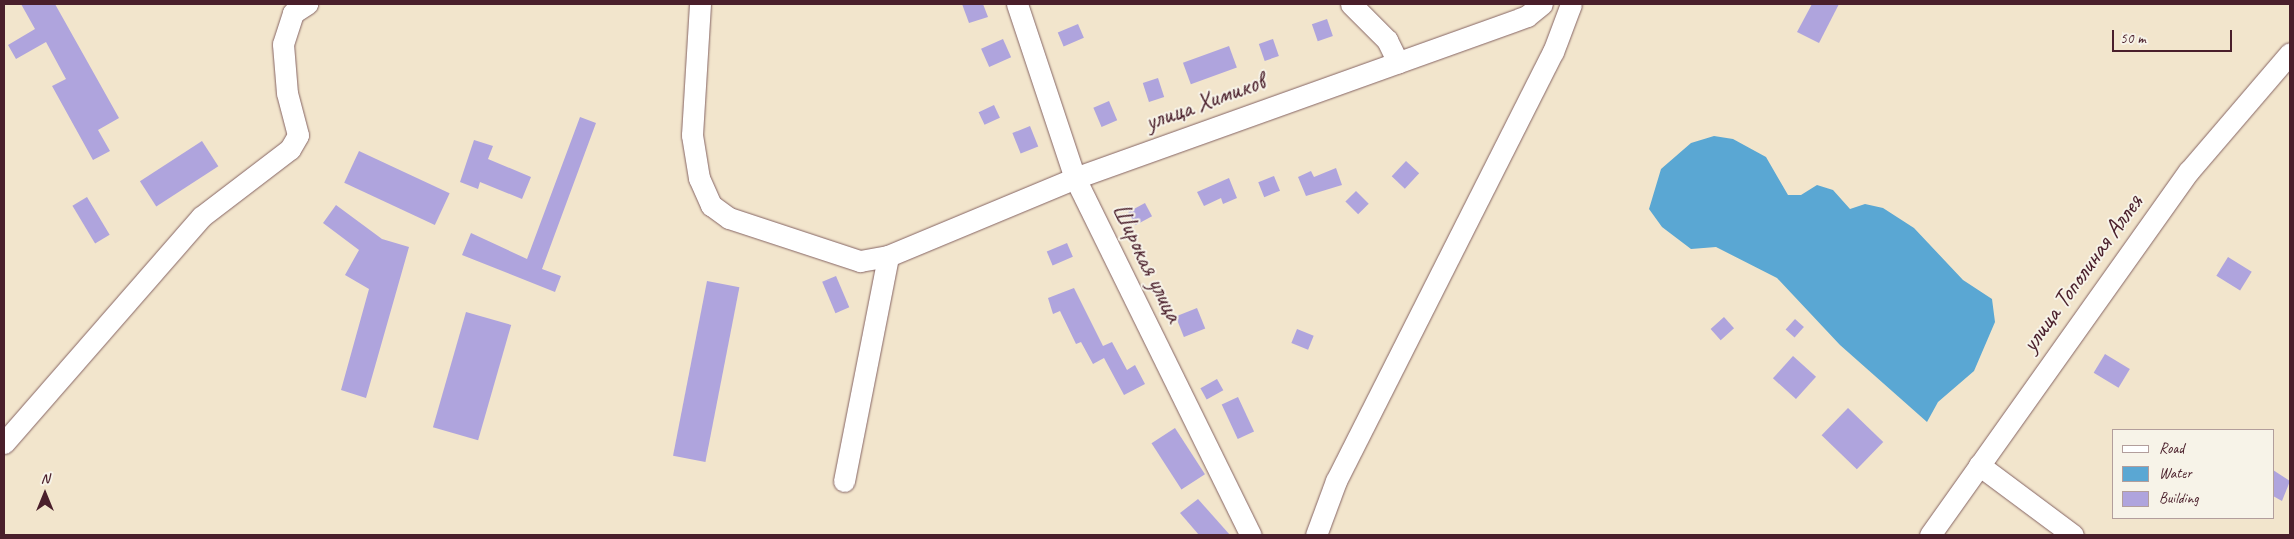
<!DOCTYPE html>
<html>
<head>
<meta charset="utf-8">
<style>
  body { margin:0 }
  #map { position:relative; width:2294px; height:539px; overflow:hidden; background:#f2e5cc; font-family:Caveat,sans-serif }
  div>[style] { position:absolute }
  .water>* { inset:0; background:#5aa7d3 }
  .building>* { inset:0; background:#afa4dd; transform-origin:0 0 }
  .roads { filter:drop-shadow(0 0 1px #856463) drop-shadow(0 0 1px #856463) }
  .minor>* { height:21px; margin:-10.5px; padding:0 10.5px; transform-origin:10.5px; border-radius:10.5px; background:#fff }
  span { translate:-50% -50%; white-space:nowrap; text-align:center; line-height:1.15; -webkit-text-stroke:4px #f7f3e8; paint-order:stroke }
  .street-label { font-size:25px; color:#4a1f2b }
  .frame { position:absolute; inset:0; border:5px solid #4a1f2b; pointer-events:none }
  .legend { position:absolute; left:2112px; top:429px; width:162px; height:90px; box-sizing:border-box; background:#f7f3e8; border:1px solid #b29e9c; margin:0; padding:6px 9px; list-style:none; font-size:15px; color:#4a1f2b }
  .legend li { display:flex; align-items:center; gap:10px; height:25px }
  .legend b { width:25px; border:1px solid #b29e9c }
  .north { position:absolute; left:20px; top:469px; width:50px; height:50px; -webkit-text-stroke:4px #f7f3e8; paint-order:stroke; rotate:0deg; font-size:14px; font-weight:700; line-height:20px; text-align:center; color:#4a1f2b }
  .north::after { content:''; display:block; margin:auto; width:18px; height:22px; background:#4a1f2b; clip-path:polygon(50% 0,100% 100%,50% 72%,0 100%) }
  .scale { position:absolute; left:2112px; top:30px; width:120px; height:22px; box-sizing:border-box; border:2px solid #4a1f2b; border-top:0; padding-left:6px; font-size:15px; line-height:18px; white-space:nowrap; color:#4a1f2b; -webkit-text-stroke:4px #f7f3e8; paint-order:stroke }
</style>
</head>
<body>
<div id="map">
  <div class="water">
    <div style="clip-path:polygon(1714px 136px,1733px 139px,1766px 157px,1788px 195px,1801px 195px,1817px 185px,1833px 190px,1850px 209px,1865px 204px,1883px 208px,1914px 228px,1963px 280px,1992px 299px,1995px 322px,1974px 371px,1938px 402px,1927px 422px,1840px 345px,1777px 278px,1716px 247px,1691px 249px,1662px 227px,1649px 209px,1661px 169px,1691px 143px)"></div>
  </div>
  <div class="building">
    <div style="clip-path:polygon(21px 4px,55px 4px,119px 118px,98px 130px,110px 151px,93px 160px,52px 86px,66px 79px,46px 42px,16px 59px,8px 45px,35px 29px)"></div>
    <div style="clip-path:polygon(962px 4px,983px 4px,988px 17px,969px 23px)"></div>
    <div style="clip-path:polygon(1812px 4px,1839px 4px,1819px 43px,1797px 32px)"></div>
    <div style="left:1327px;top:19px;width:18px;height:16px;rotate:71deg"></div>
    <div style="left:1078px;top:24px;width:15px;height:22px;rotate:67deg"></div>
    <div style="left:1003px;top:39px;width:20px;height:24px;rotate:66deg"></div>
    <div style="left:1273px;top:39px;width:18px;height:15px;rotate:71deg"></div>
    <div style="left:1229px;top:46px;width:23px;height:49px;rotate:70deg"></div>
    <div style="left:1158px;top:78px;width:20px;height:16px;rotate:72deg"></div>
    <div style="left:1109px;top:101px;width:21px;height:17px;rotate:67deg"></div>
    <div style="left:994px;top:105px;width:14px;height:17px;rotate:65deg"></div>
    <div style="clip-path:polygon(580px 117px,596px 123px,542px 269px,561px 276px,555px 292px,462px 255px,471px 233px,527px 259px)"></div>
    <div style="left:1030px;top:126px;width:22px;height:19px;rotate:68deg"></div>
    <div style="clip-path:polygon(474px 140px,493px 146px,488px 159px,531px 177px,522px 199px,480px 182px,478px 189px,460px 182px)"></div>
    <div style="left:202px;top:141px;width:30px;height:74px;rotate:57deg"></div>
    <div style="left:359px;top:151px;width:100px;height:35px;rotate:25deg"></div>
    <div style="left:1406px;top:161px;width:18px;height:21px;rotate:43deg"></div>
    <div style="clip-path:polygon(1336px 168px,1342px 185px,1306px 196px,1298px 177px,1311px 171px,1314px 177px)"></div>
    <div style="left:1274px;top:176px;width:16px;height:17px;rotate:68deg"></div>
    <div style="clip-path:polygon(1229px 178px,1237px 198px,1223px 204px,1221px 198px,1204px 206px,1197px 192px)"></div>
    <div style="left:1356px;top:191px;width:18px;height:15px;rotate:45deg"></div>
    <div style="left:87px;top:197px;width:44px;height:17px;rotate:59deg"></div>
    <div style="left:1145px;top:203px;width:15px;height:19px;rotate:62deg"></div>
    <div style="clip-path:polygon(336px 205px,382px 239px,409px 247px,366px 398px,341px 390px,369px 289px,345px 275px,359px 250px,323px 223px)"></div>
    <div style="left:1067px;top:243px;width:15px;height:22px;rotate:67deg"></div>
    <div style="left:2228px;top:257px;width:28px;height:22px;rotate:32deg"></div>
    <div style="left:836px;top:276px;width:34px;height:15px;rotate:67deg"></div>
    <div style="left:707px;top:281px;width:33px;height:178px;rotate:11deg"></div>
    <div style="clip-path:polygon(1074px 288px,1103px 346px,1112px 342px,1127px 370px,1135px 365px,1145px 384px,1124px 395px,1104px 358px,1093px 364px,1081px 342px,1076px 344px,1060px 311px,1053px 314px,1048px 298px)"></div>
    <div style="left:1197px;top:308px;width:22px;height:23px;rotate:68deg"></div>
    <div style="left:466px;top:312px;width:47px;height:120px;rotate:16deg"></div>
    <div style="left:1724px;top:317px;width:15px;height:18px;rotate:48deg"></div>
    <div style="left:1795px;top:319px;width:12px;height:14px;rotate:42deg"></div>
    <div style="left:1297px;top:329px;width:18px;height:15px;rotate:22deg"></div>
    <div style="left:2105px;top:354px;width:29px;height:22px;rotate:31deg"></div>
    <div style="left:1793px;top:356px;width:31px;height:30px;rotate:42deg"></div>
    <div style="left:1217px;top:379px;width:13px;height:19px;rotate:61deg"></div>
    <div style="left:1238px;top:397px;width:38px;height:18px;rotate:65deg"></div>
    <div style="left:1848px;top:408px;width:49px;height:38px;rotate:44deg"></div>
    <div style="left:1175px;top:428px;width:55px;height:28px;rotate:57deg"></div>
    <div style="clip-path:polygon(2273px 470px,2290px 481px,2282px 501px,2273px 496px)"></div>
    <div style="clip-path:polygon(1198px 499px,1230px 535px,1199px 535px,1180px 513px)"></div>
  </div>
  <div class="roads">
    <div class="minor">
      <div style="left:700px;top:4px;width:131px;rotate:93.5deg"></div>
      <div style="left:692px;top:135px;width:44px;rotate:80.8deg"></div>
      <div style="left:699px;top:178px;width:30px;rotate:66deg"></div>
      <div style="left:711px;top:205px;width:22px;rotate:36deg"></div>
      <div style="left:729px;top:218px;width:138px;rotate:18.2deg"></div>
      <div style="left:860px;top:261px;width:28px;rotate:-10deg"></div>
      <div style="left:888px;top:256px;width:203px;rotate:-22.6deg"></div>
      <div style="left:1075px;top:178px;width:480px;rotate:-19.7deg"></div>
      <div style="left:1527px;top:16px;width:19px;rotate:-39deg"></div>
      <div style="left:1017px;top:4px;width:183px;rotate:71.6deg"></div>
      <div style="left:1075px;top:178px;width:398px;rotate:63.8deg"></div>
      <div style="left:1351px;top:4px;width:51px;rotate:45deg"></div>
      <div style="left:1387px;top:40px;width:25px;rotate:64deg"></div>
      <div style="left:4px;top:443px;width:300px;rotate:-48.9deg"></div>
      <div style="left:201px;top:217px;width:112px;rotate:-37.4deg"></div>
      <div style="left:290px;top:149px;width:16px;rotate:-60deg"></div>
      <div style="left:298px;top:135px;width:43px;rotate:-104.7deg"></div>
      <div style="left:287px;top:93px;width:49px;rotate:-94.7deg"></div>
      <div style="left:283px;top:44px;width:33px;rotate:-72deg"></div>
      <div style="left:293px;top:13px;width:17px;rotate:-33deg"></div>
      <div style="left:1979px;top:465px;width:117px;rotate:36.7deg"></div>
      <div style="left:844px;top:481px;width:229px;rotate:-78.9deg"></div>
      <div style="left:1316px;top:535px;width:58px;rotate:-69.7deg"></div>
      <div style="left:1336px;top:481px;width:481px;rotate:-63.2deg"></div>
      <div style="left:1553px;top:52px;width:51px;rotate:-69.4deg"></div>
      <div style="left:1930px;top:535px;width:447px;rotate:-54.6deg"></div>
      <div style="left:2189px;top:171px;width:155px;rotate:-49.4deg"></div>
    </div>
  </div>
  <div class="street-label">
    <span style="left:1205px;top:102px;rotate:-20deg">улица Химиков</span>
    <span style="left:1147px;top:263px;rotate:64deg">Широкая улица</span>
    <span style="left:2082px;top:273px;rotate:-54deg">улица Тополиная Аллея</span>
  </div>
  <div class="frame"></div>
  <ul class="legend">
  <li><b style="height:6px;background:#fff"></b>Road</li>
  <li><b style="height:14px;background:#5aa7d3"></b>Water</li>
  <li><b style="height:14px;background:#afa4dd"></b>Building</li>
  </ul>
  <div class="north">N</div>
  <div class="scale">50 m</div>
</div>
</body>
</html>
